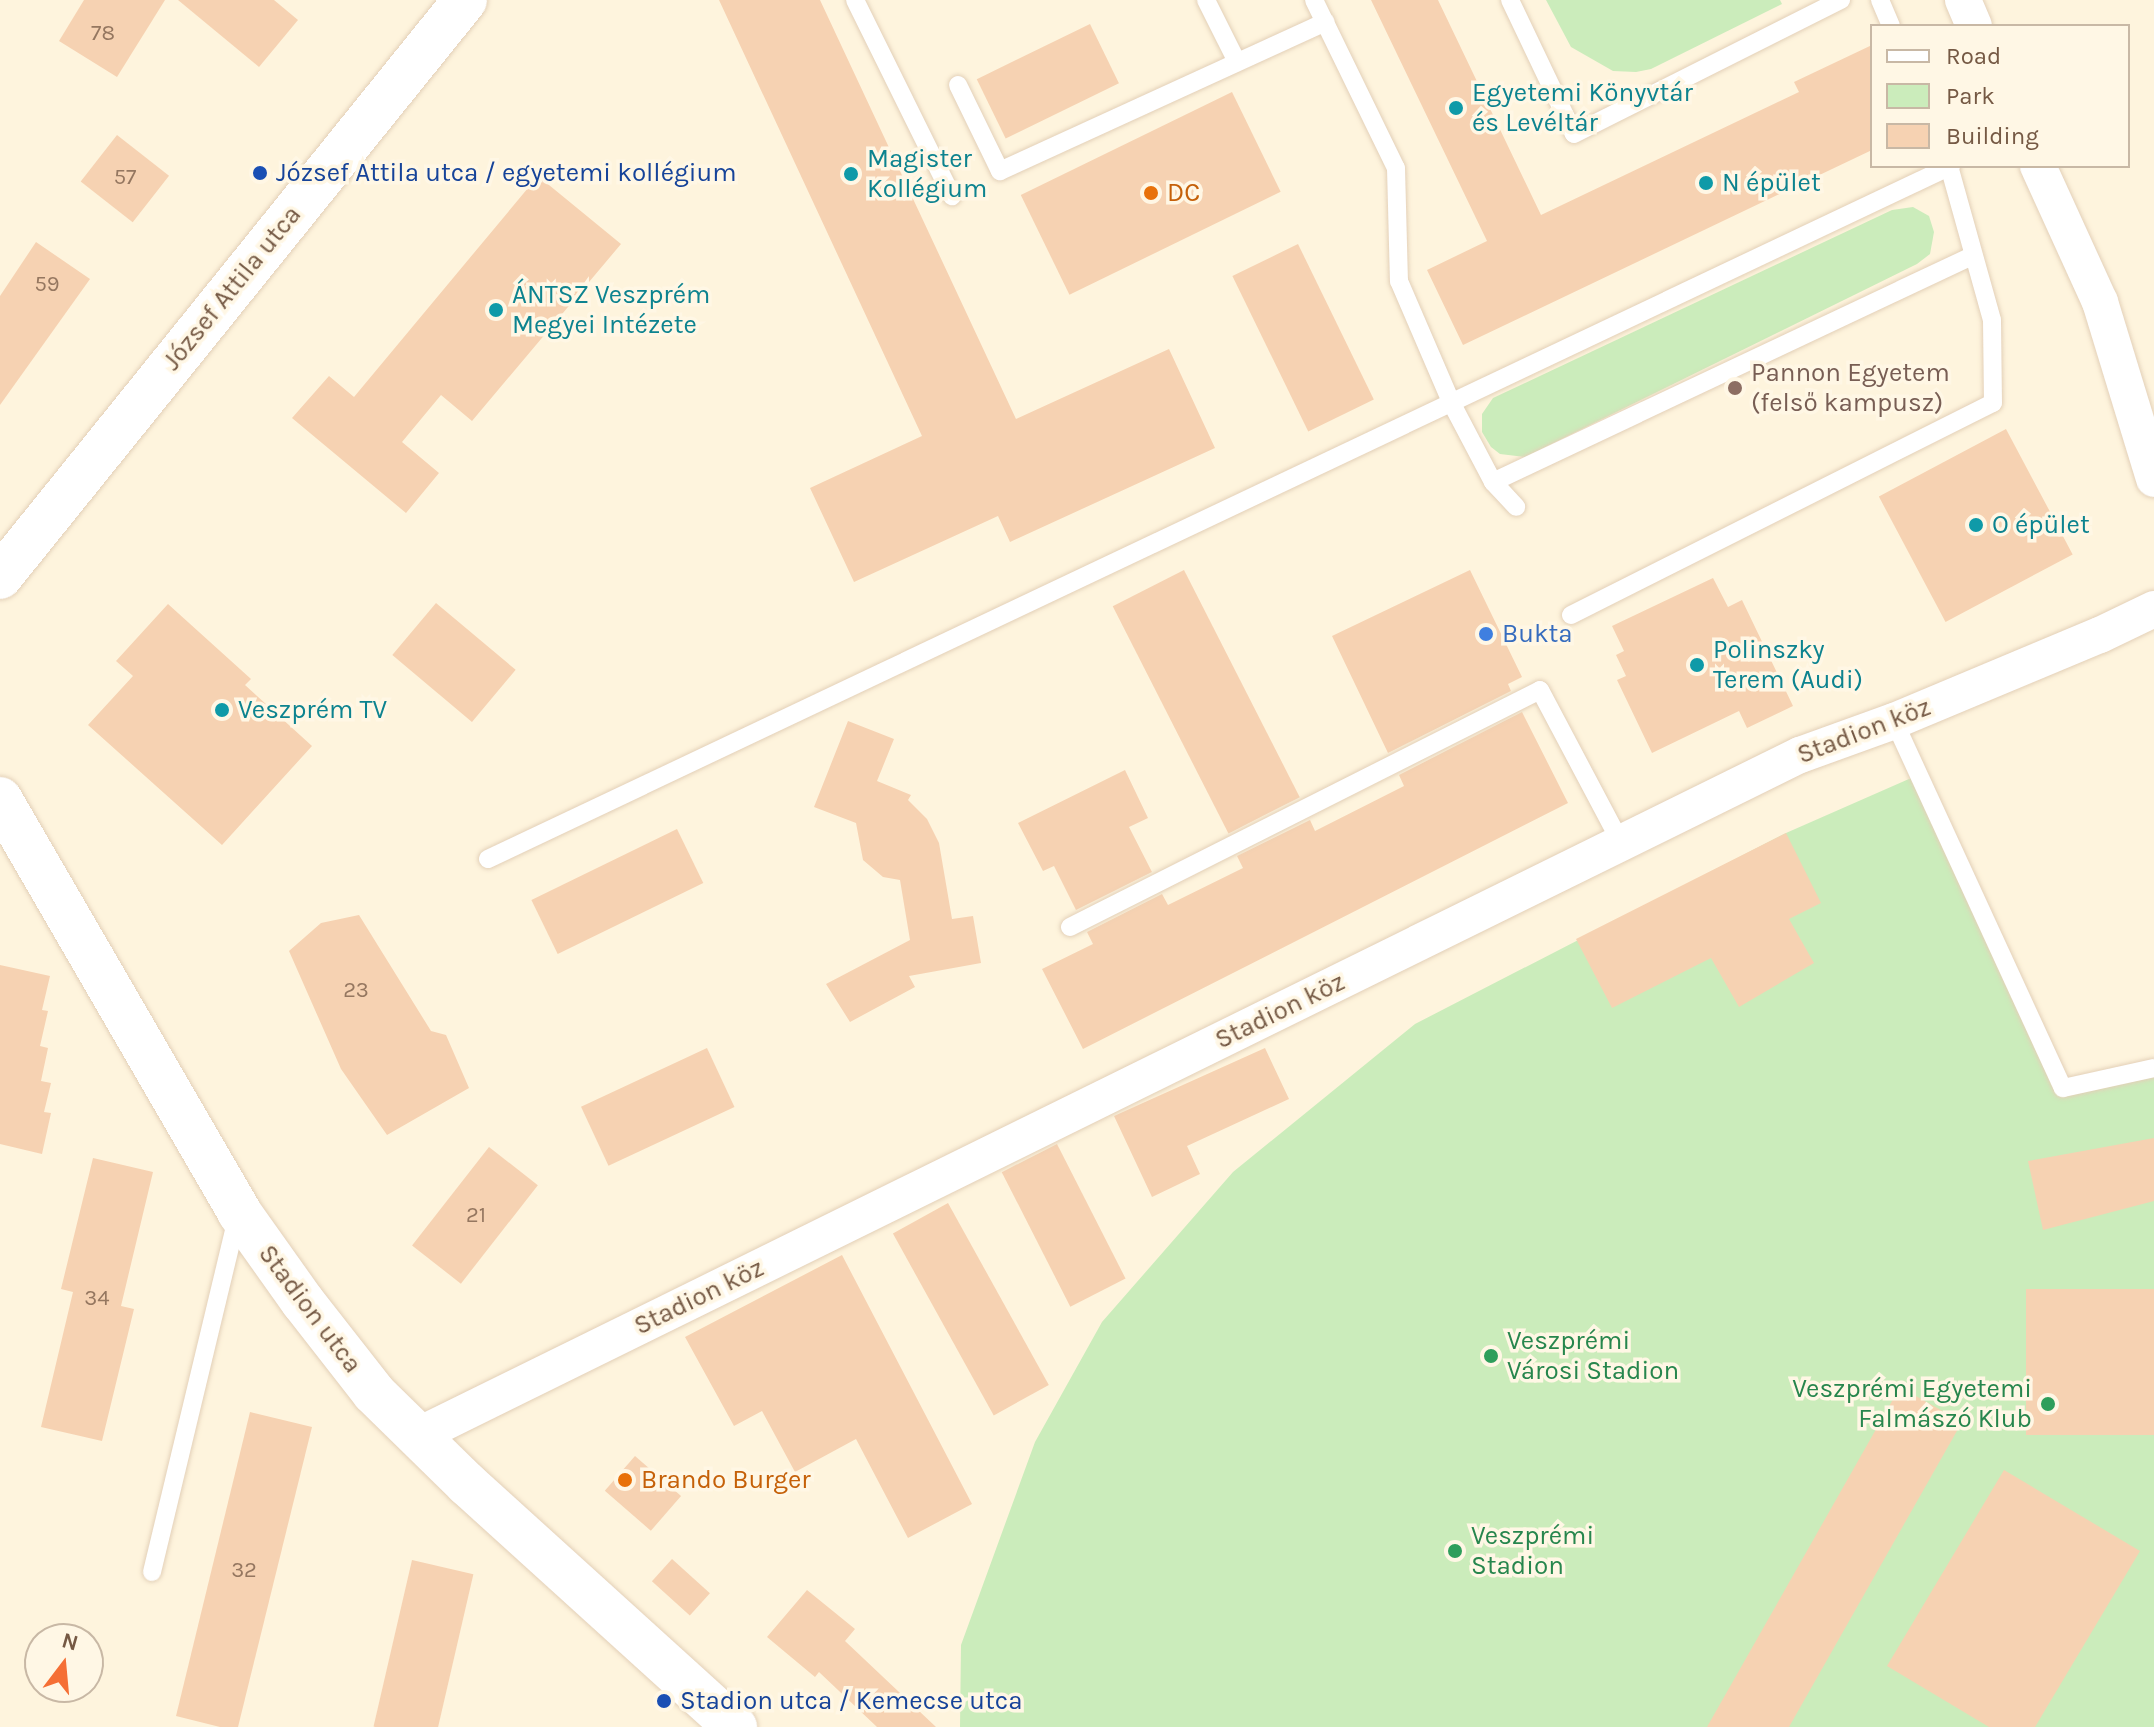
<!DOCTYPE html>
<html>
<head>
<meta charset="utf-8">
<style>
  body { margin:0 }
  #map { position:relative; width:2154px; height:1727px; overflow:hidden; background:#fef4dd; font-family:Karla,sans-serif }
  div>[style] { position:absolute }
  .green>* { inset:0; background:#cbecbb }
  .building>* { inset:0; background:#f6d2b2; transform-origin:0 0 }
  .roads { filter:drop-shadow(0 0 2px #e3d0b8) drop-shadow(0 0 2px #e3d0b8) }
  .lane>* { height:18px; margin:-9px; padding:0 9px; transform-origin:9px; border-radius:9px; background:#fff }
  .street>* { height:36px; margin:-18px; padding:0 18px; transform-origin:18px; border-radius:18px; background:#fff }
  .secondary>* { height:44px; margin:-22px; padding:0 22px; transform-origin:22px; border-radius:22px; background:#fff }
  .dots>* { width:22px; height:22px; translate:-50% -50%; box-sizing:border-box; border:4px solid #fff7e5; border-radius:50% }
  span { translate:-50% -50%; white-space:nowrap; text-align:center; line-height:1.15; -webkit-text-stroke:7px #fff7e5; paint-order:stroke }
  .number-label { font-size:22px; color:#957760 }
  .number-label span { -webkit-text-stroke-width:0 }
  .culture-label { font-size:26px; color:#0d838f }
  .left { translate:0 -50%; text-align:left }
  .transit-label { font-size:26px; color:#164399 }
  .food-label { font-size:26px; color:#c56008 }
  .street-label { font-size:26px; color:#755944 }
  .education-label { font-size:26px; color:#785e54 }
  .shop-label { font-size:26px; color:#366cbe }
  .leisure-label { font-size:26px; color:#27864d }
  .right { translate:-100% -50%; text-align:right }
  .legend { position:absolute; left:1870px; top:24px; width:260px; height:144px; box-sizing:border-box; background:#fff7e5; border:2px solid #c8b8a5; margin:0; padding:10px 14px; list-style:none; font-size:24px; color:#755944 }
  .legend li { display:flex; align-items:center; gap:16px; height:40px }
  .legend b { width:40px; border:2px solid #c8b8a5 }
  .north { position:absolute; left:24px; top:1623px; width:80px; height:80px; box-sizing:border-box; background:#fff7e5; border:2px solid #c8b8a5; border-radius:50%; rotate:16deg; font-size:22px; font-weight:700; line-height:32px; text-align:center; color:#755944 }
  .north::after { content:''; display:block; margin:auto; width:28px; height:36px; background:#f56f35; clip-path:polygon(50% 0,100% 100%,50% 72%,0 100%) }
</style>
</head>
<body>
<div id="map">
  <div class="green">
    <div style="clip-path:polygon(1546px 0,1780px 0,1782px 4px,1651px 69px,1636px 72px,1613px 71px,1571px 47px)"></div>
    <div style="clip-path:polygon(1913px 207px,1929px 216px,1934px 232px,1930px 254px,1917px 264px,1525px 457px,1500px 454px,1491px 447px,1482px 432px,1482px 414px,1493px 398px,1892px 210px)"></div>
    <div style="clip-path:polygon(1918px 775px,2063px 1089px,2154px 1069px,2154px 1727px,960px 1727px,961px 1645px,1035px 1442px,1102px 1322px,1233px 1172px,1415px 1024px,1786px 833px)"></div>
  </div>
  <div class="building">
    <div style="clip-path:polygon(84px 0,165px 0,117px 77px,59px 41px)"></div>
    <div style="clip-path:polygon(178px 0,274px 0,298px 20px,259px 67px)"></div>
    <div style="clip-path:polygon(719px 0,820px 0,1016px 419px,1169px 349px,1215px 448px,1010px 542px,998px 516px,854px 582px,810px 488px,922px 436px)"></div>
    <div style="clip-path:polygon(1371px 0,1438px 0,1541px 215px,1799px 92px,1794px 82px,1872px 45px,1872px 150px,1463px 345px,1427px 270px,1487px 241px)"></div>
    <div style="left:1090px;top:24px;width:66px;height:126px;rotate:64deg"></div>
    <div style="left:1232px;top:92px;width:111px;height:235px;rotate:64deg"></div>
    <div style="left:117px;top:135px;width:66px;height:59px;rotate:38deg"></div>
    <div style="clip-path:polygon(538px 176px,621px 244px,472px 421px,441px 395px,402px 442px,439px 473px,406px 513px,292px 418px,329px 376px,354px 397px)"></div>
    <div style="clip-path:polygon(36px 242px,90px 279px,0 405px,0 296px)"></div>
    <div style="left:1298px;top:244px;width:173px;height:73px;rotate:64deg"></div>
    <div style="left:2006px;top:429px;width:142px;height:144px;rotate:62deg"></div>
    <div style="left:1184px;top:570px;width:255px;height:80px;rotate:63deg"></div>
    <div style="clip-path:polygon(1470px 570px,1522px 677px,1508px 684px,1511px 691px,1388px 753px,1332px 636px)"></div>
    <div style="clip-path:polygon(1713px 578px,1728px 607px,1742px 600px,1793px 706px,1747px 728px,1739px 711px,1652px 753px,1617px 680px,1626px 676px,1616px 655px,1624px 651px,1612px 626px)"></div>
    <div style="left:436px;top:603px;width:104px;height:68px;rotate:40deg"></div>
    <div style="clip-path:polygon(168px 604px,251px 679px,245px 685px,312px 746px,222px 845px,88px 725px,133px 676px,116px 661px)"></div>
    <div style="clip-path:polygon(1522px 712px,1568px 803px,1083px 1049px,1042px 969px,1093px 944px,1087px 932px,1162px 894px,1168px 905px,1243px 868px,1237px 856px,1310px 820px,1315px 831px,1404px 786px,1399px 775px)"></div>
    <div style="clip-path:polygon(848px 721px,894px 739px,877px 781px,911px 795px,908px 800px,927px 819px,939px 843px,952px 919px,973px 916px,981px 963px,909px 976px,915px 987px,850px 1022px,826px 984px,910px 940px,900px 880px,883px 877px,863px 860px,856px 823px,814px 807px)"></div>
    <div style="clip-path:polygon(1125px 770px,1148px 818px,1129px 827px,1152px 872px,1076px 910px,1054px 866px,1043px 871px,1018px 823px)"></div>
    <div style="left:677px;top:829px;width:60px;height:162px;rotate:64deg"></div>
    <div style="clip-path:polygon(1786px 833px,1821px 903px,1789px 919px,1814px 963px,1739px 1007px,1711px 958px,1612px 1008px,1576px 939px)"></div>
    <div style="clip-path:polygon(359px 915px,431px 1031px,446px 1035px,469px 1088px,387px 1135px,341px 1069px,289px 951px,321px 923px)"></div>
    <div style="clip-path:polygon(0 965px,50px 976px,42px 1010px,48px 1011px,40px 1046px,48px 1048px,41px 1081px,51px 1083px,44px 1112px,51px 1113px,42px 1154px,0 1144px)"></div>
    <div style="left:707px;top:1048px;width:65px;height:139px;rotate:65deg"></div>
    <div style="clip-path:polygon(1265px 1048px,1289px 1099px,1187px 1146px,1200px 1174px,1152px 1197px,1114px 1116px)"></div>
    <div style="clip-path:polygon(2154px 1138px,2154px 1201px,2043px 1230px,2028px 1161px)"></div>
    <div style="left:1057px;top:1144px;width:151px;height:62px;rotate:63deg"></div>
    <div style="left:489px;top:1147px;width:62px;height:125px;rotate:38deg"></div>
    <div style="clip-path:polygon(93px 1158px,153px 1172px,121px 1306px,134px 1309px,102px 1441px,41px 1427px,73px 1292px,61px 1289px)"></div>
    <div style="left:948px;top:1203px;width:208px;height:63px;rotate:61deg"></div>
    <div style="clip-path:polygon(842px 1255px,972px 1504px,908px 1538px,856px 1439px,795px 1472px,762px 1411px,734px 1426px,685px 1337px)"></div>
    <div style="left:2154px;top:1289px;width:146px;height:128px;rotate:90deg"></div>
    <div style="clip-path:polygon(1900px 1387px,1962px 1422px,1945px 1452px,1789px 1727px,1707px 1727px)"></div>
    <div style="clip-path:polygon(250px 1412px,312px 1427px,238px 1727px,220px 1727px,176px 1716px)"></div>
    <div style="left:635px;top:1456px;width:61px;height:46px;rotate:41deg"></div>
    <div style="clip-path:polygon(2004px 1470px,2140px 1551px,2035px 1727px,1989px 1727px,1887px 1666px)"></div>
    <div style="left:672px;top:1559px;width:51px;height:30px;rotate:42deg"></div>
    <div style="left:412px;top:1560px;width:63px;height:171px;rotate:13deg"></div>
    <div style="clip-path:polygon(807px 1590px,855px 1629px,845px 1641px,936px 1727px,877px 1727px,819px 1672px,815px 1677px,767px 1637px)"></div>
  </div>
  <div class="roads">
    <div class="lane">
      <div style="left:855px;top:0;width:219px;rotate:63.7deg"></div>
      <div style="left:1206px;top:0;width:69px;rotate:63.4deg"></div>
      <div style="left:1314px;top:0;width:187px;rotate:64deg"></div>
      <div style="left:1396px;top:168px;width:113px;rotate:88.5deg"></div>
      <div style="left:1399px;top:281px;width:134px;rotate:66.7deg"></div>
      <div style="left:1452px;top:404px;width:88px;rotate:62.3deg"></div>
      <div style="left:1493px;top:482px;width:34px;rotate:47deg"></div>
      <div style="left:1510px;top:0;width:148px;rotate:64.5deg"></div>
      <div style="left:1574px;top:134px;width:299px;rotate:-26.7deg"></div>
      <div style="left:1880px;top:0;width:28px;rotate:67deg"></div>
      <div style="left:958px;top:85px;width:96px;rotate:64deg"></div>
      <div style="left:1000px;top:171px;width:358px;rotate:-24.6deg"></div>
      <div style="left:1493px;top:482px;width:530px;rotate:-25.26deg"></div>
      <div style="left:1571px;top:615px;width:472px;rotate:-26.7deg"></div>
      <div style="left:1993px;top:403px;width:83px;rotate:-90.7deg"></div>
      <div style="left:1992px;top:320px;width:160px;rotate:-105.6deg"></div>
      <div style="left:1894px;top:721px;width:404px;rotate:65.3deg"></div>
      <div style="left:2063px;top:1088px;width:93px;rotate:-12.4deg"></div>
      <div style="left:488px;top:859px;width:1619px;rotate:-25.35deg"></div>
      <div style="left:1070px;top:927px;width:526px;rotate:-26.76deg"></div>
      <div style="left:1540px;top:690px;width:173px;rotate:62.1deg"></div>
      <div style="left:152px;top:1572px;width:363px;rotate:-76.5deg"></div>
    </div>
    <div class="street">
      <div style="left:1963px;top:0;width:28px;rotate:67deg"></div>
      <div style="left:2038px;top:166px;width:149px;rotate:65.5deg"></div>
      <div style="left:2100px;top:302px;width:185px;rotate:73deg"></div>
      <div style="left:417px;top:1436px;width:1542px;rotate:-26.22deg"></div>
      <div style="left:1800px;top:755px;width:100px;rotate:-19.9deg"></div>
      <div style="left:1894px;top:721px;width:223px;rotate:-22.7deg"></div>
      <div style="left:2100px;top:635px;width:60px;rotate:-25.7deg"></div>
    </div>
    <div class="secondary">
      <div style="left:0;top:577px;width:741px;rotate:-51.13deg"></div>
      <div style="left:0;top:799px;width:477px;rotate:59.9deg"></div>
      <div style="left:239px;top:1212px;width:110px;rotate:54.6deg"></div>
      <div style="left:303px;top:1302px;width:115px;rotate:52deg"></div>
      <div style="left:374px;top:1393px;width:130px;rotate:44.4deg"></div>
      <div style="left:467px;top:1484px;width:362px;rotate:42.2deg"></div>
    </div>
  </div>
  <div class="dots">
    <div style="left:1456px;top:108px;background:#0f9aa8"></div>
    <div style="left:260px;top:173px;background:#1a4fb4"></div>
    <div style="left:851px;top:174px;background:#0f9aa8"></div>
    <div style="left:1706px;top:183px;background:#0f9aa8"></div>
    <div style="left:1151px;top:193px;background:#e8710a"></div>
    <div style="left:496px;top:310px;background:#0f9aa8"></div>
    <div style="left:1735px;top:388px;background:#8d6e63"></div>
    <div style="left:1976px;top:525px;background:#0f9aa8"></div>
    <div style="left:1486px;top:634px;background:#3f7fe0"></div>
    <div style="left:1697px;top:665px;background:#0f9aa8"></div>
    <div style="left:222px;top:710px;background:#0f9aa8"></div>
    <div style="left:1491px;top:1356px;background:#2e9e5b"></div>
    <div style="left:2048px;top:1404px;background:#2e9e5b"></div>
    <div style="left:625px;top:1480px;background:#e8710a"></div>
    <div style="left:1455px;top:1551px;background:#2e9e5b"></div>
    <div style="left:664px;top:1701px;background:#1a4fb4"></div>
  </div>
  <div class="number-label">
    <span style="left:103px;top:34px">78</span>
    <span style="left:125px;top:178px">57</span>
    <span style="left:47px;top:285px">59</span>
    <span style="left:356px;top:991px">23</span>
    <span style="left:476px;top:1216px">21</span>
    <span style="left:97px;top:1299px">34</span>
    <span style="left:244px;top:1571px">32</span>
  </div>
  <div class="culture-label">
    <span class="left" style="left:1472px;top:108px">Egyetemi Könyvtár<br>és Levéltár</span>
    <span class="left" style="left:867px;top:174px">Magister<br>Kollégium</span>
    <span class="left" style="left:1722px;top:183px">N épület</span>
    <span class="left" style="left:512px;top:310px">ÁNTSZ Veszprém<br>Megyei Intézete</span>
    <span class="left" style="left:1992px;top:525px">O épület</span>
    <span class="left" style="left:1713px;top:665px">Polinszky<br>Terem (Audi)</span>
    <span class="left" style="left:238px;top:710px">Veszprém TV</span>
  </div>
  <div class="transit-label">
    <span class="left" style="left:276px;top:173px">József Attila utca / egyetemi kollégium</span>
    <span class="left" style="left:680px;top:1701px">Stadion utca / Kemecse utca</span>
  </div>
  <div class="food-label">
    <span class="left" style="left:1167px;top:193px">DC</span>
    <span class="left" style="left:641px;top:1480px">Brando Burger</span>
  </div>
  <div class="street-label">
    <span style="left:232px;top:288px;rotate:-51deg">József Attila utca</span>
    <span style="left:1864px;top:731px;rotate:-21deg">Stadion köz</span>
    <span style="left:1280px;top:1011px;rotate:-26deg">Stadion köz</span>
    <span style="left:699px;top:1297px;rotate:-26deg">Stadion köz</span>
    <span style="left:310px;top:1309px;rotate:53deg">Stadion utca</span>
  </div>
  <div class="education-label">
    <span class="left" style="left:1751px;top:388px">Pannon Egyetem<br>(felső kampusz)</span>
  </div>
  <div class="shop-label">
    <span class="left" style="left:1502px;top:634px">Bukta</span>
  </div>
  <div class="leisure-label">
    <span class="left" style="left:1507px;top:1356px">Veszprémi<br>Városi Stadion</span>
    <span class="right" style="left:2032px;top:1404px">Veszprémi Egyetemi<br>Falmászó Klub</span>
    <span class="left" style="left:1471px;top:1551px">Veszprémi<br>Stadion</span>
  </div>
  <ul class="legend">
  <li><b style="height:10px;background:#fff"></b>Road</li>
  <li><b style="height:22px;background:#cbecbb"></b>Park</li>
  <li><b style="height:22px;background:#f6d2b2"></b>Building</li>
  </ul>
  <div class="north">N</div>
</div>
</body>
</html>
